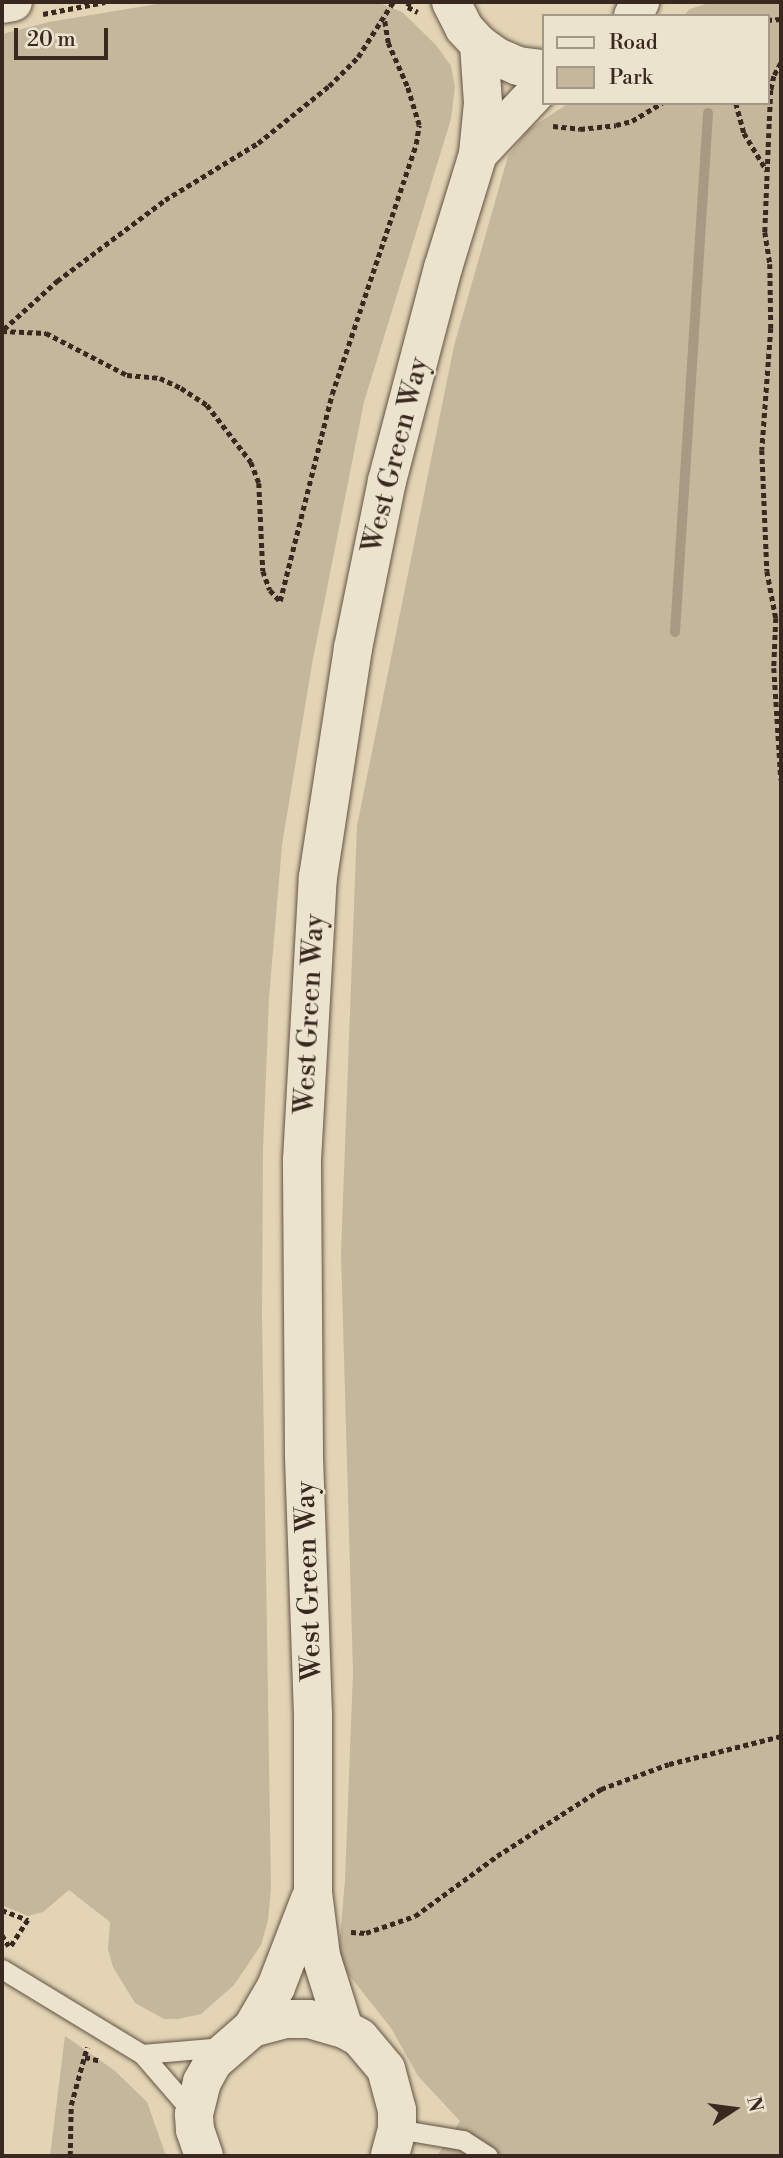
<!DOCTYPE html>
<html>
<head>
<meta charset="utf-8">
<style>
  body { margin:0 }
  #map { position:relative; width:783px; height:2158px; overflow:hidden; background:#e2d4b4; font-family:"Libre Bodoni",serif }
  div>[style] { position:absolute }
  .green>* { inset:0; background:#c5b79b }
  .stream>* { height:10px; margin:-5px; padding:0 5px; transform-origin:5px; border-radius:5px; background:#a89a82 }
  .path>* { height:4.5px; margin-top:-2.25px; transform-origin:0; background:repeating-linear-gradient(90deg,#382820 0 5px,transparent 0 8.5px) }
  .roads { filter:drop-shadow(0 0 2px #625345) drop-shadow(0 0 2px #625345) }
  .service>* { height:19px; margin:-9.5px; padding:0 9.5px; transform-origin:9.5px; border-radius:9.5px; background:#ece3ce }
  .tertiary>* { height:38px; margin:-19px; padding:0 19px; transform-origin:19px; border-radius:19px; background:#ece3ce }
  span { translate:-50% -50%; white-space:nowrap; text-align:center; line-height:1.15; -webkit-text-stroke:5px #ece3ce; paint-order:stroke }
  .street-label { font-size:28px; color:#382820 }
  .frame { position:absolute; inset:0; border:4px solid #382820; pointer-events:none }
  .legend { position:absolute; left:542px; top:14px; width:228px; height:91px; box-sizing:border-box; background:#ece3ce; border:2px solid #a49888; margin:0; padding:9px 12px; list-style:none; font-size:21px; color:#382820 }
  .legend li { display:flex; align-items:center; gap:14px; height:35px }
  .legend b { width:35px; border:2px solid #a49888 }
  .north { position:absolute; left:699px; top:2074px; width:70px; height:70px; -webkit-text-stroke:5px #ece3ce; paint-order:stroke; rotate:77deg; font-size:19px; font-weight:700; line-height:28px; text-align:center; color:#382820 }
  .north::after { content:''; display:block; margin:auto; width:24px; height:32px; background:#382820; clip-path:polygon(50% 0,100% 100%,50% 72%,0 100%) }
  .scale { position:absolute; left:14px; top:28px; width:94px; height:32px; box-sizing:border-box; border:4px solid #382820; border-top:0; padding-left:9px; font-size:21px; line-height:24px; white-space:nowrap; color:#382820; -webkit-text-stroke:5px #ece3ce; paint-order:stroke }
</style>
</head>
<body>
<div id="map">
  <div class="green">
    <div style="clip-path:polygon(169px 2px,377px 2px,402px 12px,436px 45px,451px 66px,455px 87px,451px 119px,364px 402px,312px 664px,282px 845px,269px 998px,263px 1150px,262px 1317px,271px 1888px,268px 1920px,261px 1945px,234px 1985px,201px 2014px,178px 2019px,164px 2019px,135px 2003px,113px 1967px,108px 1949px,110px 1922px,69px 1890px,43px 1912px,28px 1916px,2px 1905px,2px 34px,49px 22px)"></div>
    <div style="clip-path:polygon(712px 2px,781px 2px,781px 2156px,437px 2156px,460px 2121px,418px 2076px,391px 2028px,338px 1961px,345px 1880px,353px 1672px,341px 1253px,357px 826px,454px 346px,508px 156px,529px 129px,569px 103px,767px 103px,767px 16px,683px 16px,690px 9px)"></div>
    <div style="clip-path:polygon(65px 2036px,114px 2070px,147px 2102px,166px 2156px,50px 2156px)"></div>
  </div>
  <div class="stream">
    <div style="left:675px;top:632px;width:520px;rotate:-86.36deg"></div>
  </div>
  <div class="path">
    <div style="left:410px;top:2px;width:5px;rotate:112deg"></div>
    <div style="left:408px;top:7px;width:11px;rotate:27deg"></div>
    <div style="left:43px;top:14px;width:63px;rotate:-11deg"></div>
    <div style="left:767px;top:20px;width:14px;rotate:-4deg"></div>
    <div style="left:781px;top:63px;width:15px;rotate:118deg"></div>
    <div style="left:774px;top:76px;width:14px;rotate:102deg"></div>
    <div style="left:771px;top:90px;width:43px;rotate:92.7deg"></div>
    <div style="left:769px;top:133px;width:99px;rotate:92.3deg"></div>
    <div style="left:765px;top:232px;width:32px;rotate:81deg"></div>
    <div style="left:770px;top:264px;width:64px;rotate:89.1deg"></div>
    <div style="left:771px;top:328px;width:122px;rotate:94.2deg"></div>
    <div style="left:762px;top:450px;width:121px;rotate:87.6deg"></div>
    <div style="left:767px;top:571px;width:48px;rotate:79.2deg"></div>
    <div style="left:776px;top:618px;width:50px;rotate:92.3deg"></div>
    <div style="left:774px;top:668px;width:112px;rotate:86.4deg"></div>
    <div style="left:736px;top:103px;width:31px;rotate:75deg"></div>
    <div style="left:744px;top:133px;width:44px;rotate:58.8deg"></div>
    <div style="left:553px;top:126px;width:27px;rotate:6deg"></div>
    <div style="left:580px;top:129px;width:36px;rotate:-6deg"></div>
    <div style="left:616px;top:125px;width:16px;rotate:-14deg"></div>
    <div style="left:632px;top:121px;width:35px;rotate:-31deg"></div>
    <div style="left:4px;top:329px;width:72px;rotate:-42.2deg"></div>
    <div style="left:57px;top:281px;width:135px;rotate:-36.9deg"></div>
    <div style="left:165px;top:200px;width:109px;rotate:-31.5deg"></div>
    <div style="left:258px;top:143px;width:91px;rotate:-38.8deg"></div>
    <div style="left:329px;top:86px;width:41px;rotate:-45deg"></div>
    <div style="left:358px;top:57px;width:65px;rotate:-57.5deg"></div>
    <div style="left:2px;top:331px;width:44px;rotate:2.6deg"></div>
    <div style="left:46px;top:333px;width:91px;rotate:27.4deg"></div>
    <div style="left:127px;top:375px;width:33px;rotate:5deg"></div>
    <div style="left:160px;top:378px;width:23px;rotate:25deg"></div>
    <div style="left:181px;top:388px;width:31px;rotate:33deg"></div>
    <div style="left:207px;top:405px;width:72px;rotate:52.3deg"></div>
    <div style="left:251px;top:462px;width:22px;rotate:69deg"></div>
    <div style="left:259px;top:483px;width:88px;rotate:87.4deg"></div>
    <div style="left:263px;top:571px;width:20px;rotate:70deg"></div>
    <div style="left:270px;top:590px;width:15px;rotate:48deg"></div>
    <div style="left:280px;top:601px;width:213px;rotate:-75.9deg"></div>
    <div style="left:332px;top:394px;width:264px;rotate:-71.4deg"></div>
    <div style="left:416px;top:144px;width:19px;rotate:-81deg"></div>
    <div style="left:419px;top:125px;width:41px;rotate:-107.1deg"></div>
    <div style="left:407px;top:86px;width:47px;rotate:-113.8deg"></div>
    <div style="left:388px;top:43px;width:24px;rotate:-99deg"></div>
    <div style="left:2px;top:1910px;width:28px;rotate:21deg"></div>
    <div style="left:28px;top:1920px;width:31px;rotate:123deg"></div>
    <div style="left:351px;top:1932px;width:15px;rotate:4deg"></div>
    <div style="left:366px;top:1933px;width:52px;rotate:-19.1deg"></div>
    <div style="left:415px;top:1916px;width:102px;rotate:-36.2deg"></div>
    <div style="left:497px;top:1856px;width:124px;rotate:-32.8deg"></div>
    <div style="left:601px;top:1789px;width:72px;rotate:-20.2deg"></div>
    <div style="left:669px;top:1764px;width:115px;rotate:-14deg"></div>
    <div style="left:2px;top:1935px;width:13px;rotate:58deg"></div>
    <div style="left:85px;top:2057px;width:16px;rotate:14deg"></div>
    <div style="left:70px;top:2156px;width:51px;rotate:-88.9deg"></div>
    <div style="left:71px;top:2105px;width:60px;rotate:-74.6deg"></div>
  </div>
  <div class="roads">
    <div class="service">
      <div style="left:2px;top:1969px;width:164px;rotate:31.3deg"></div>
      <div style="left:142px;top:2054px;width:79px;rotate:49.1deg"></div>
      <div style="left:142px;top:2054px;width:82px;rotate:-4.9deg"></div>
      <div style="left:397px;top:2129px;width:67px;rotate:9.5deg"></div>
      <div style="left:463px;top:2140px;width:30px;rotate:33deg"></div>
    </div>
    <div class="tertiary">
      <div style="left:451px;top:2px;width:29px;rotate:63deg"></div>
      <div style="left:464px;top:28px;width:22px;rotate:47deg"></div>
      <div style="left:479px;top:44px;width:22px;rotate:36deg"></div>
      <div style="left:497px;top:57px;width:23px;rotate:23deg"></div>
      <div style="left:518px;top:66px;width:25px;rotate:7deg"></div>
      <div style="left:2px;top:4px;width:11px;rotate:-10deg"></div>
      <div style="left:633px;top:16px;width:16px;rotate:-63deg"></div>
      <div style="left:478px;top:154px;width:95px;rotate:-46.7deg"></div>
      <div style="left:252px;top:2028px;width:48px;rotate:-59.7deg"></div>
      <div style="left:276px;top:1987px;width:94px;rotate:-68.9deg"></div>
      <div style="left:344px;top:2029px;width:77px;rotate:-107.5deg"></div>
      <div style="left:321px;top:1956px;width:64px;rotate:-97.2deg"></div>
      <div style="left:313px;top:1893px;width:178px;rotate:-90deg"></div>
      <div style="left:313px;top:1715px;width:261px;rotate:-92deg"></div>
      <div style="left:304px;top:1454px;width:294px;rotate:-90.4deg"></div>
      <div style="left:302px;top:1160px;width:283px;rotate:-86.8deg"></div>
      <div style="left:318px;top:877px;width:232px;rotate:-81.3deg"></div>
      <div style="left:353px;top:648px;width:170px;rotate:-78.5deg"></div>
      <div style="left:387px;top:481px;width:220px;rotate:-75.3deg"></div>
      <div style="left:443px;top:268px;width:119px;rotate:-72.9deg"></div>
      <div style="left:478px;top:154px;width:51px;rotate:-84.4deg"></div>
      <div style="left:483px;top:103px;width:59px;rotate:-93.9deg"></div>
      <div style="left:204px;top:2156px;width:28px;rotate:-109deg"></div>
      <div style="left:195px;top:2130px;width:16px;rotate:-94deg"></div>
      <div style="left:194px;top:2114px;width:33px;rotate:-76deg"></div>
      <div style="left:202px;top:2082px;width:23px;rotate:-61deg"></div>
      <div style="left:213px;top:2062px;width:52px;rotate:-41.1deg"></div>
      <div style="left:252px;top:2028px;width:35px;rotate:-15deg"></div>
      <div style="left:286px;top:2019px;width:23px"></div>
      <div style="left:309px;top:2019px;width:36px;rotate:16deg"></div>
      <div style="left:344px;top:2029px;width:18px;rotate:29deg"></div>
      <div style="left:360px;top:2038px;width:40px;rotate:50deg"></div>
      <div style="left:386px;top:2069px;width:42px;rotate:75deg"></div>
      <div style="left:397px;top:2110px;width:19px;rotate:90deg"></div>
      <div style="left:397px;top:2129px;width:28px;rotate:105deg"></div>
    </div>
  </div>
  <div class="street-label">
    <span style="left:396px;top:455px;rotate:-76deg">West Green Way</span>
    <span style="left:310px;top:1014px;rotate:-87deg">West Green Way</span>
    <span style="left:309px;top:1581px;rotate:-92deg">West Green Way</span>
  </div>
  <div class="frame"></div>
  <ul class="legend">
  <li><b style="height:9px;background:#ece3ce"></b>Road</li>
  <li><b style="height:19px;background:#c5b79b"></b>Park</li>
  </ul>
  <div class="north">N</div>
  <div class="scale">20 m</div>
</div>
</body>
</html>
